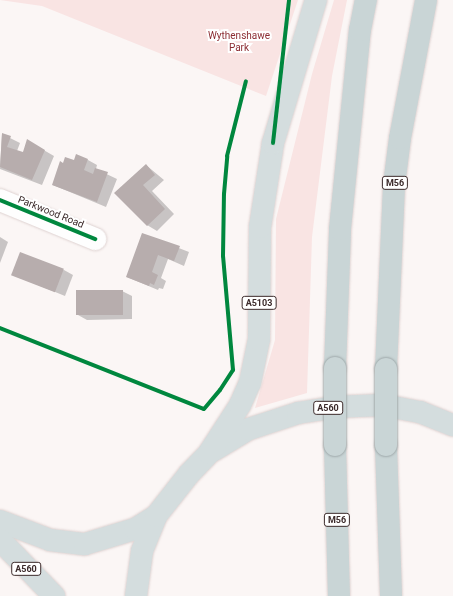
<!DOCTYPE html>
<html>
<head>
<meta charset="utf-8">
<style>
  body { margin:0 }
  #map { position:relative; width:453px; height:596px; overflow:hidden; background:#fbf6f5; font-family:Roboto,sans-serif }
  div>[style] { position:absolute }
  .green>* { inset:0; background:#f9e4e3 }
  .shadow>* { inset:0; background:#0003 }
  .building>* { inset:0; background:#b7adad; transform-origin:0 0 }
  .roads { filter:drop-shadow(0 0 1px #ded2d1) drop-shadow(0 0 1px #ded2d1) }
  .minor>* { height:22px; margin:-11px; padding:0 11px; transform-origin:11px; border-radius:11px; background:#fefefe }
  .trunk>* { height:22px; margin:-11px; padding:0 11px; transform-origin:11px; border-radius:11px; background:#d4ddde }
  .motorway>* { height:22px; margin:-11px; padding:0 11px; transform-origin:11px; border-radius:11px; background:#c9d5d6 }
  .bridges { filter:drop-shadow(0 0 1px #9ea8a9) drop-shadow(0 0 1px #9ea8a9) }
  .motorway-bridge>* { height:22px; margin:-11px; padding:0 11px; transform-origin:11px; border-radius:11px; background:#c9d5d6 }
  .cycleway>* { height:4px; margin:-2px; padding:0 2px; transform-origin:2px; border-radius:2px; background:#00873e }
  span { translate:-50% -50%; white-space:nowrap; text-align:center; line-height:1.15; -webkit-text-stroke:4px #fff; paint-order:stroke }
  .shield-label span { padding:1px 3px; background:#fff; border:1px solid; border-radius:3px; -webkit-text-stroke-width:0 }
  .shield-label { font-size:9px; color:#3b2a2a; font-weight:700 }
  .park-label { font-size:10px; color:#8c2d33 }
  .street-label { font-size:10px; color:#3b2a2a }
</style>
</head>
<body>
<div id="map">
  <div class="green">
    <div style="clip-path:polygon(0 0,298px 0,266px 96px,42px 6px)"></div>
    <div style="clip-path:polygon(334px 0,347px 0,332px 76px,312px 237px,307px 393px,255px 408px,275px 340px,276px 219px,312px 74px)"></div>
  </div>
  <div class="shadow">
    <div style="clip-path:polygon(2px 134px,20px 143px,17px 151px,23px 153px,28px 141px,54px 156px,42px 185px,0 169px)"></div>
    <div style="clip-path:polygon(88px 160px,97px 165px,96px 169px,117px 179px,106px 207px,53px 185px,63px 164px)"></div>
    <div style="clip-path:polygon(146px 165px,164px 180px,152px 191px,174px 214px,157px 231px,147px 225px,115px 193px)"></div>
    <div style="clip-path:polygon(143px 234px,189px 252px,184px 266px,168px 259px,161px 278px,166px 281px,163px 289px,159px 288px,158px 290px,127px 277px)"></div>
    <div style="clip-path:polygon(0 237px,8px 242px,0 263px)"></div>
    <div style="clip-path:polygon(64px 270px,73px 275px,65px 296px,13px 275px)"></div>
    <div style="clip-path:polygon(122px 291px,132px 296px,132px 319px,87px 320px,78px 315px)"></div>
  </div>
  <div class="building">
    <div style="clip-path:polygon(2px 133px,11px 136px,7px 147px,23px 152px,27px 139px,45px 150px,32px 180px,0 167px)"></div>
    <div style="clip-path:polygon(76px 154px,88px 159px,84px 170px,93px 174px,95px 168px,108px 172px,97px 202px,52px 185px,60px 161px,63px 163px,65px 157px,74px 160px)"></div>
    <div style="clip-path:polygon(146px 164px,155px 175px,143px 185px,165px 209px,147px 226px,114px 193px)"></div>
    <div style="clip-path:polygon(142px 233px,180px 246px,174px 261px,158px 255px,152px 272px,158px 275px,154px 285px,150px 283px,149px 286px,126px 277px)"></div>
    <div style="left:20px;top:252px;width:47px;height:25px;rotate:21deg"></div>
    <div style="left:123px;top:290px;width:25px;height:47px;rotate:90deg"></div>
  </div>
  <div class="roads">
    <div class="minor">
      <div style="left:0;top:200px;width:103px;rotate:22.3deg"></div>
    </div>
    <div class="trunk">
      <div style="left:214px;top:450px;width:41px;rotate:-31deg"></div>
      <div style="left:249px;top:429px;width:52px;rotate:-18.1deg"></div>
      <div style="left:298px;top:413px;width:36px;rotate:-9deg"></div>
      <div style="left:334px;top:407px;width:49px;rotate:-2.3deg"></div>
      <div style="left:383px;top:405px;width:38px;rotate:11deg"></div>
      <div style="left:420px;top:412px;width:35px;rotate:22deg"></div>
      <div style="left:0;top:521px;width:53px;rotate:20.8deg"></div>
      <div style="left:50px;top:540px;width:35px;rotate:7deg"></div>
      <div style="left:85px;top:544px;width:52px;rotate:-16.7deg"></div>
      <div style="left:135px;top:529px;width:25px;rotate:-32deg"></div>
      <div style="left:0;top:540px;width:78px;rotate:46deg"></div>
      <div style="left:136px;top:596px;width:45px;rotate:-82.4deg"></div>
      <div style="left:142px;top:551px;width:38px;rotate:-68deg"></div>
      <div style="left:156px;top:516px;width:53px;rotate:-51.8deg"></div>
      <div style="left:189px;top:474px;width:29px;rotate:-46deg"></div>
      <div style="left:209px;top:453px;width:57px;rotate:-57.1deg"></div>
      <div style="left:240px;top:405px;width:24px;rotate:-66deg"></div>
      <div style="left:250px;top:383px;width:45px;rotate:-78.4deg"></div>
      <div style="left:259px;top:339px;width:112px;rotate:-89.5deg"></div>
      <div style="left:260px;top:227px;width:85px;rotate:-81.2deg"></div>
      <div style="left:273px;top:143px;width:149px;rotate:-73.3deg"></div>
    </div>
    <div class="motorway">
      <div style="left:335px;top:368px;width:139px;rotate:-87.9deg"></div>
      <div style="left:340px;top:229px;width:200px;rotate:-84.3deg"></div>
      <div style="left:360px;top:30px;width:31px;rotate:-79deg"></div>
      <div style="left:386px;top:369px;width:184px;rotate:-87.5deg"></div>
      <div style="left:394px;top:185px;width:47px;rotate:-82.7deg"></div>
      <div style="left:400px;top:138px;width:140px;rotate:-79.3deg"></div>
      <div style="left:335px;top:445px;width:151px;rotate:88.5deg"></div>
      <div style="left:386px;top:445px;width:151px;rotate:88.1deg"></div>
    </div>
  </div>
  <div class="bridges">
    <div class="motorway-bridge">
      <div style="left:335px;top:368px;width:77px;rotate:90deg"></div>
      <div style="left:386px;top:445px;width:76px;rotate:-90deg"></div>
    </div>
  </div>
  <div class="cycleway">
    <div style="left:273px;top:143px;width:144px;rotate:-83.6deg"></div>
    <div style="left:0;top:200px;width:103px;rotate:22.3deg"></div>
    <div style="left:0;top:328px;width:219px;rotate:21.7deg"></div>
    <div style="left:204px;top:409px;width:25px;rotate:-50deg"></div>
    <div style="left:220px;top:390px;width:24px;rotate:-57deg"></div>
    <div style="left:233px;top:370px;width:114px;rotate:-95deg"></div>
    <div style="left:223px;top:256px;width:62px;rotate:-89.1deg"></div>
    <div style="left:224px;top:194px;width:38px;rotate:-85deg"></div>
    <div style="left:227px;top:156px;width:77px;rotate:-75.8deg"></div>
  </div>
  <div class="shield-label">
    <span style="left:395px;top:183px">M56</span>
    <span style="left:259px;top:303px">A5103</span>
    <span style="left:328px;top:408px">A560</span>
    <span style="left:337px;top:520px">M56</span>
    <span style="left:26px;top:569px">A560</span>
  </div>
  <div class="park-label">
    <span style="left:239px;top:41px">Wythenshawe<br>Park</span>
  </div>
  <div class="street-label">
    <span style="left:51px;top:212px;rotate:22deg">Parkwood Road</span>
  </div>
</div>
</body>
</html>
